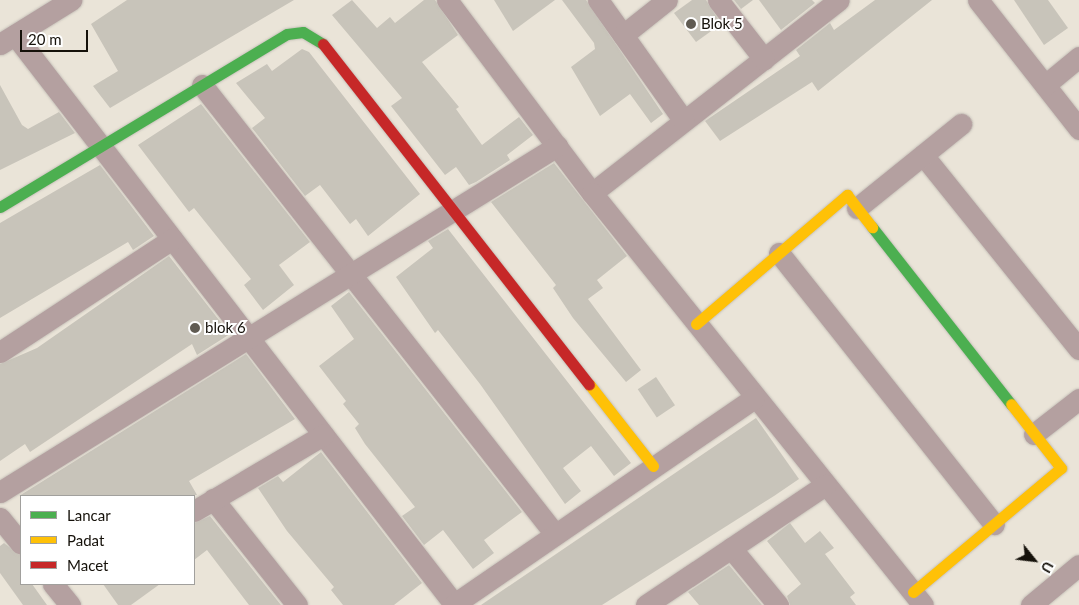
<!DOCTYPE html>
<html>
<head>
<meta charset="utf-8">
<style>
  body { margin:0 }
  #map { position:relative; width:1079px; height:605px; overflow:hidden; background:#eae4d8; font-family:Lato,sans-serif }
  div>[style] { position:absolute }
  .building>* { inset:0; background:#c8c4ba; transform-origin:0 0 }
  .roads { filter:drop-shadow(0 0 1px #c6c1b9) drop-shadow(0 0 1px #c6c1b9) }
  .street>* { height:21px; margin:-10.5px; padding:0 10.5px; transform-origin:10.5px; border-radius:10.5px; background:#b4a0a0 }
  .fast>* { height:11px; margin:-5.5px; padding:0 5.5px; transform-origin:5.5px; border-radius:5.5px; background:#4caf50 }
  .slow>* { height:11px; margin:-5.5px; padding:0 5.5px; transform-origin:5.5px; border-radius:5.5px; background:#ffc107 }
  .jam>* { height:11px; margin:-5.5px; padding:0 5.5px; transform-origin:5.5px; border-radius:5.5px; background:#c62828 }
  .dots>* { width:14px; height:14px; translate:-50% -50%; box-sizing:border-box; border:2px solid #fff; border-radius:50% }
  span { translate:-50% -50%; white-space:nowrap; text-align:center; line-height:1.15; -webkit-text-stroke:4px #fff; paint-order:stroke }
  .poi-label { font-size:15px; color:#15110a }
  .left { translate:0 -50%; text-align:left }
  .legend { position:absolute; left:20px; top:495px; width:175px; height:90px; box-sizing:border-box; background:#fff; border:1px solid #a1a09d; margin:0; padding:6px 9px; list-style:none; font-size:15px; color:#15110a }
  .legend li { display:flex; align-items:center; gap:10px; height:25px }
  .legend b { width:25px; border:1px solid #a1a09d }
  .north { position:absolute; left:1009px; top:535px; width:50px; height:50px; -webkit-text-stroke:4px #fff; paint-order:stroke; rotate:119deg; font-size:14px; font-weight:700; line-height:20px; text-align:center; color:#15110a }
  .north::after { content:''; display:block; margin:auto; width:18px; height:22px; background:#15110a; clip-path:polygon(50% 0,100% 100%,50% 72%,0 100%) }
  .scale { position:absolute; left:20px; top:30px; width:68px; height:22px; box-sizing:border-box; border:2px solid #15110a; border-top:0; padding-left:6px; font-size:15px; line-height:18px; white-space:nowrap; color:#15110a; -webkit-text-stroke:4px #fff; paint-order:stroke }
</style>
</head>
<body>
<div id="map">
  <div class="building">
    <div style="clip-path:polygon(127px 0,294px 0,110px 108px,93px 86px,118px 71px,91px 24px)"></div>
    <div style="clip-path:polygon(352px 0,377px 28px,390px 17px,395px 23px,424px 0,435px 0,458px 35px,422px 62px,459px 107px,456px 109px,482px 145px,519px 117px,533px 135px,507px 155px,510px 160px,476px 182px,469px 185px,456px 167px,445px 175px,391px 106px,402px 98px,332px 15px)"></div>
    <div style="clip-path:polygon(494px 0,555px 0,513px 31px)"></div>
    <div style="clip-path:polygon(562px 0,586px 0,663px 114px,651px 123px,630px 94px,600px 116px,571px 67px,595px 49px,594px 43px)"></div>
    <div style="clip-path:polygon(692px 0,706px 0,721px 24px,696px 42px,674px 13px)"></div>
    <div style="clip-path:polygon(734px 0,753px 0,741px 9px)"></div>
    <div style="clip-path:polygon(759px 0,812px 0,815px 3px,781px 30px)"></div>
    <div style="clip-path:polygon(875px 0,932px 0,818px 91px,812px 82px,720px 141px,705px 121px,800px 56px,796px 50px,830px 23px,834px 30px)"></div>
    <div style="clip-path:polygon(1014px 0,1048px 0,1068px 28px,1044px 45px)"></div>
    <div style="clip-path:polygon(302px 49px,309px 52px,420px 194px,368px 236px,356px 219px,350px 224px,320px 185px,305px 196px,252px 128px,265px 118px,236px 83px,267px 64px,272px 71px)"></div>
    <div style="clip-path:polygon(0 85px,22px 125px,28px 129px,59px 112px,75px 133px,0 170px)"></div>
    <div style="clip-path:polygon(201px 104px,310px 242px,279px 265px,294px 285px,263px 310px,244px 285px,251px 279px,194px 208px,189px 212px,138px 145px)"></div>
    <div style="clip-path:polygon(554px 163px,627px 256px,597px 280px,603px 288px,588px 299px,641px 370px,626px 382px,573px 318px,553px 288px,556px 285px,491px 202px)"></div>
    <div style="clip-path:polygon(100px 165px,154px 236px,133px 250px,128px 242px,0 318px,0 223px)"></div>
    <div style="clip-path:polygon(448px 229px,631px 463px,614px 476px,591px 446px,563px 468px,581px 491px,565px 504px,480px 384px,438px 330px,435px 333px,396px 277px,433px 248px,428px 241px)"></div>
    <div style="clip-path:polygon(169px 256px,230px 334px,197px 355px,192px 344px,30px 452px,25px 444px,0 461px,0 364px,37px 348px)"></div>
    <div style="clip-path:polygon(349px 292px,522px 512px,484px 540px,494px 553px,473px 569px,443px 530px,424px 545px,402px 516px,415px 507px,365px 444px,355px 428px,359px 424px,343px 404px,346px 401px,319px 366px,354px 339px,331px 306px)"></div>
    <div style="clip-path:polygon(246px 354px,295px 419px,189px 481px,197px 495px,19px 496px)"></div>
    <div style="left:656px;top:377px;width:34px;height:22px;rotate:56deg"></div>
    <div style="clip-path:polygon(756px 418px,799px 479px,774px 496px,602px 605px,481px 605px)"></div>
    <div style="clip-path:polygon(321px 452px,422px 583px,394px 605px,343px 605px,331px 590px,334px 587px,287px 531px,258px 488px,278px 476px,283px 482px)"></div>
    <div style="clip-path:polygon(210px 516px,281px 605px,249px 605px,207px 550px,194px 560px,194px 523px)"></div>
    <div style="clip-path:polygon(790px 523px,805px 543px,820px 531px,834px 548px,825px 554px,855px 593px,850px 597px,856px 605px,790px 605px,787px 596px,801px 584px,767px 541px)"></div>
    <div style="clip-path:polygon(4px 543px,21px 556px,21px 584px,32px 584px,47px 605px,23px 605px,0 573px,0 546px)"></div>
    <div style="clip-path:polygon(729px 565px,762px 605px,699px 605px,688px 592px)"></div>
    <div style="clip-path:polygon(103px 584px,160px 584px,131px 605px,118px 605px)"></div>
  </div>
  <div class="roads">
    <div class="street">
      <div style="left:447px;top:0;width:241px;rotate:53.1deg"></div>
      <div style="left:592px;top:193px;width:313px;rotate:-38deg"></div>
      <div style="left:598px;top:0;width:148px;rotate:54.6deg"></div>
      <div style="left:718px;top:0;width:75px;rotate:52.1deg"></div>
      <div style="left:978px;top:0;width:164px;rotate:51.9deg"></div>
      <div style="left:15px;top:35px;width:719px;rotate:52.35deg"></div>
      <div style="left:623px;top:35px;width:56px;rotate:-38.5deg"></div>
      <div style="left:0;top:44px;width:84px;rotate:-31.8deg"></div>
      <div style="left:202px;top:85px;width:571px;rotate:51.83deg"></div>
      <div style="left:1045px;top:85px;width:44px;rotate:-39.5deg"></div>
      <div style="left:923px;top:155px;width:249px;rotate:51.2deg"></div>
      <div style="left:592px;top:193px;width:528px;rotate:51.22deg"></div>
      <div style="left:857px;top:208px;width:134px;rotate:-38.9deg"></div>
      <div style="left:779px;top:253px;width:346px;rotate:51.6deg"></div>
      <div style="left:0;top:352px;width:206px;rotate:-33.3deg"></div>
      <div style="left:1034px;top:434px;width:57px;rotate:-37.9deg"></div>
      <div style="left:0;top:492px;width:656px;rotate:-31.85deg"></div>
      <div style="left:213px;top:499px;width:135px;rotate:51.6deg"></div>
      <div style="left:194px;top:511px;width:150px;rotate:-30.5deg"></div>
      <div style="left:0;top:518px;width:33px;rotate:51deg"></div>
      <div style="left:731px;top:548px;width:74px;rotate:50.5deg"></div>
      <div style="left:53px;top:584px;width:27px;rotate:51deg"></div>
      <div style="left:453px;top:605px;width:365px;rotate:-34.5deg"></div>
      <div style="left:646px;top:605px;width:216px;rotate:-33.8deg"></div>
      <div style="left:1031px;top:605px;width:62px;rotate:-39.8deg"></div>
    </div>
    <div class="fast">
      <div style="left:0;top:207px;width:335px;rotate:-31.1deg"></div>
      <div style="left:287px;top:34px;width:16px;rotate:-7deg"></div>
      <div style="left:303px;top:32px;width:23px;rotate:31deg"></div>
      <div style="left:872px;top:227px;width:225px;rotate:51.9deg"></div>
    </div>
    <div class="slow">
      <div style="left:696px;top:324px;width:199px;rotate:-40.5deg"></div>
      <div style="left:847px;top:195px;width:41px;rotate:52deg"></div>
      <div style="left:589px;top:384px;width:104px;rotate:52deg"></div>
      <div style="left:913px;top:592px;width:193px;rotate:-40deg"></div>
      <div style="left:1061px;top:468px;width:81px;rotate:-128deg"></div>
    </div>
    <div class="jam">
      <div style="left:323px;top:44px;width:432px;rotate:52deg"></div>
    </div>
  </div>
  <div class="dots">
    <div style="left:691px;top:24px;background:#605b52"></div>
    <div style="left:195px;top:328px;background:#605b52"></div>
  </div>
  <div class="poi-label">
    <span class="left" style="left:701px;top:24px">Blok 5</span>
    <span class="left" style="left:205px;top:328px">blok 6</span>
  </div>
  <ul class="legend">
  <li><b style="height:6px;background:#4caf50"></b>Lancar</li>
  <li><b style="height:6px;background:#ffc107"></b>Padat</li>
  <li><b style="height:6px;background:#c62828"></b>Macet</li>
  </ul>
  <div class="north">U</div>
  <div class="scale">20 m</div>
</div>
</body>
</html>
